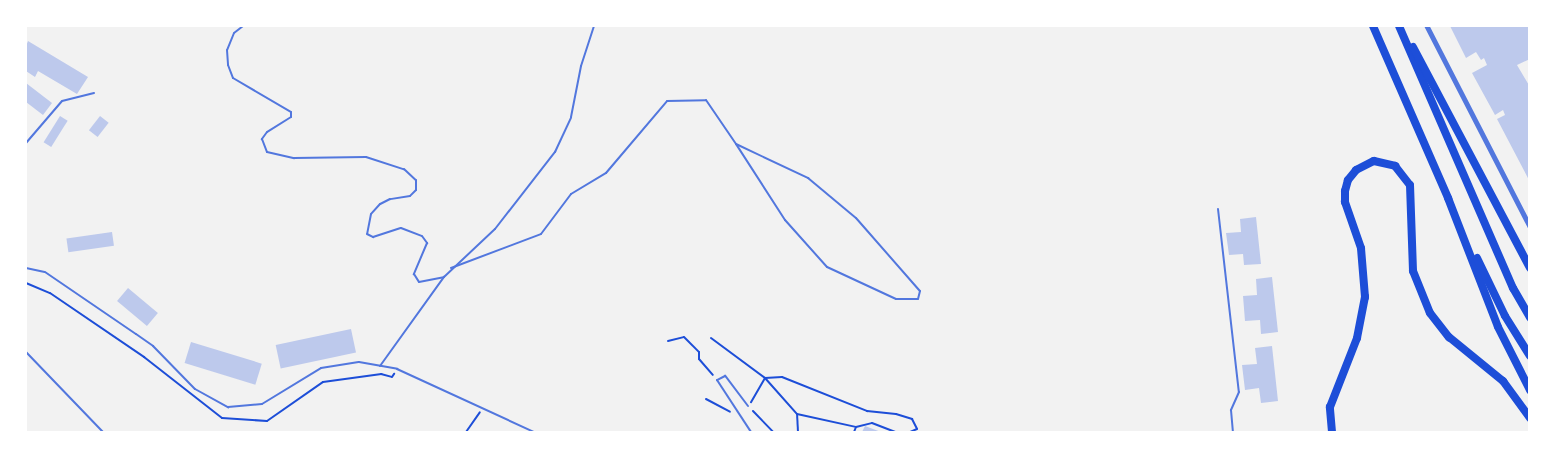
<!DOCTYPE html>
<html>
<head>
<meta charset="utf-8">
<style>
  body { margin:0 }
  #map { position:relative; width:1555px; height:458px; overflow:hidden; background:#f2f2f2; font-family:"IBM Plex Sans",sans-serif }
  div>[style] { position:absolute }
  .building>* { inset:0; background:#bdc9ec; transform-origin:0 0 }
  .path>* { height:2px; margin:-1px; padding:0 1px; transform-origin:1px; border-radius:1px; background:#1d4ed8 }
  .service>* { height:2px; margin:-1px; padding:0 1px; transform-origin:1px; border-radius:1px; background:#5277de }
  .minor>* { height:4.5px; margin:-2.25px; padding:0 2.25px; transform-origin:2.25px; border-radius:2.25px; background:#5277de }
  .trunk>* { height:8px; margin:-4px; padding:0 4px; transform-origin:4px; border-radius:4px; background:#1d4ed8 }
  .motorway>* { height:8px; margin:-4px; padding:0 4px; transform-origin:4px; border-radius:4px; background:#1d4ed8 }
  span { translate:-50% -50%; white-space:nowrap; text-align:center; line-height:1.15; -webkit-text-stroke:4.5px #fff; paint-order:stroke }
  .frame { position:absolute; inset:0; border:27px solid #fff; pointer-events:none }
</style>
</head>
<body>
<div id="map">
  <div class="building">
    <div style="clip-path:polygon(1450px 26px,1530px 26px,1530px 59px,1517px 65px,1530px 87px,1530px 182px,1497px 119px,1505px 115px,1503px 110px,1495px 115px,1472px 73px,1487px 65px,1484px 58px,1481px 60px,1476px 52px,1466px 58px)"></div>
    <div style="clip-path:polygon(28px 41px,88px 77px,77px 94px,38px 71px,35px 77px,26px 71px,26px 46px)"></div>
    <div style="clip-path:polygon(26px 83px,52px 103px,43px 115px,26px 102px)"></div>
    <div style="left:60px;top:116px;width:9px;height:31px;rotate:32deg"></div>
    <div style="left:100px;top:116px;width:11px;height:18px;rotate:38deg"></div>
    <div style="clip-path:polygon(1256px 217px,1261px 264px,1244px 265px,1243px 254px,1229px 255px,1226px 233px,1241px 232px,1240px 219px)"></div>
    <div style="left:112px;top:232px;width:14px;height:46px;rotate:82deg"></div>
    <div style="clip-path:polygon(1272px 277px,1278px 332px,1261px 334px,1260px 320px,1245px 321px,1243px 296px,1257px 295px,1256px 279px)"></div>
    <div style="left:128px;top:288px;width:39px;height:17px;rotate:40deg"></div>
    <div style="left:351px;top:329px;width:24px;height:77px;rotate:78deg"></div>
    <div style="left:191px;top:342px;width:74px;height:22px;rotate:17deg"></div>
    <div style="clip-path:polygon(1272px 346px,1278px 401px,1261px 403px,1259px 388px,1245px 390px,1242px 365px,1257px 364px,1255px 348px)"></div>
    <div style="clip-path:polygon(865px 426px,881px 432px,862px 432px)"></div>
  </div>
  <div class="path">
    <div style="left:26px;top:283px;width:26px;rotate:23deg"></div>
    <div style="left:50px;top:293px;width:114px;rotate:34.2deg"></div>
    <div style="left:144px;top:357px;width:99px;rotate:38deg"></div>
    <div style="left:222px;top:418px;width:45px;rotate:3.8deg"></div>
    <div style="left:267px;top:421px;width:68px;rotate:-34.9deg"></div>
    <div style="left:323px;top:382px;width:59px;rotate:-7.9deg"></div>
    <div style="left:381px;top:374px;width:11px;rotate:15deg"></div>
    <div style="left:392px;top:377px;width:4px;rotate:-56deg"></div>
    <div style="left:711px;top:338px;width:67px;rotate:36.5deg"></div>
    <div style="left:765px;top:378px;width:28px;rotate:120deg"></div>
    <div style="left:668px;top:341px;width:16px;rotate:-14deg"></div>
    <div style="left:684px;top:337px;width:21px;rotate:45deg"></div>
    <div style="left:699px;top:352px;width:7px;rotate:90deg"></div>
    <div style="left:699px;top:359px;width:21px;rotate:49deg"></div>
    <div style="left:765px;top:378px;width:17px;rotate:-3deg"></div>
    <div style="left:782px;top:377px;width:92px;rotate:21.8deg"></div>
    <div style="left:867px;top:411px;width:29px;rotate:6deg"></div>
    <div style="left:896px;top:414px;width:17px;rotate:17deg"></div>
    <div style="left:912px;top:419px;width:11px;rotate:63deg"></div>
    <div style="left:917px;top:429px;width:8px;rotate:157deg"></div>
    <div style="left:765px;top:378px;width:48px;rotate:48.4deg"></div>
    <div style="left:706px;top:399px;width:27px;rotate:28deg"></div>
    <div style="left:753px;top:411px;width:29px;rotate:46deg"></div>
    <div style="left:856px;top:427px;width:16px;rotate:-14deg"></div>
    <div style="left:872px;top:423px;width:25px;rotate:21deg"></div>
    <div style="left:466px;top:432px;width:24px;rotate:-55deg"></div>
    <div style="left:798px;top:432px;width:18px;rotate:-93deg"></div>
    <div style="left:797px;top:414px;width:60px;rotate:12.4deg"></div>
    <div style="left:856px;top:427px;width:5px;rotate:112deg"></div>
  </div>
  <div class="service">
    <div style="left:243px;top:26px;width:11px;rotate:142deg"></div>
    <div style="left:234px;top:33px;width:18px;rotate:112deg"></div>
    <div style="left:227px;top:50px;width:15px;rotate:86deg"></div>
    <div style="left:228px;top:65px;width:14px;rotate:69deg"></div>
    <div style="left:233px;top:78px;width:67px;rotate:30.4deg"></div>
    <div style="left:291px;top:112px;width:5px;rotate:90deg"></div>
    <div style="left:291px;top:117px;width:28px;rotate:148deg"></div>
    <div style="left:267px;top:132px;width:9px;rotate:126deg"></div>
    <div style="left:262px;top:139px;width:14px;rotate:69deg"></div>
    <div style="left:267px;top:152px;width:28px;rotate:13deg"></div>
    <div style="left:294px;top:158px;width:72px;rotate:-0.8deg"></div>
    <div style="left:366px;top:157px;width:40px;rotate:18deg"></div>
    <div style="left:404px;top:169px;width:16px;rotate:43deg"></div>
    <div style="left:416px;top:180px;width:10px;rotate:90deg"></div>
    <div style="left:416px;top:190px;width:8px;rotate:135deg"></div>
    <div style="left:410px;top:196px;width:20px;rotate:171deg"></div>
    <div style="left:390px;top:199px;width:11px;rotate:153deg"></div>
    <div style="left:380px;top:204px;width:13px;rotate:132deg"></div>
    <div style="left:371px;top:214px;width:20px;rotate:101deg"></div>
    <div style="left:367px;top:234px;width:7px;rotate:27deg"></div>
    <div style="left:373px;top:237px;width:29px;rotate:-18deg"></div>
    <div style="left:401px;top:228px;width:22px;rotate:21deg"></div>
    <div style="left:422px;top:236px;width:9px;rotate:54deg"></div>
    <div style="left:427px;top:243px;width:34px;rotate:113deg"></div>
    <div style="left:414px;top:274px;width:9px;rotate:58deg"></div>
    <div style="left:419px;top:282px;width:25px;rotate:-11deg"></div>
    <div style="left:26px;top:143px;width:55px;rotate:-49.4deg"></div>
    <div style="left:62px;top:101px;width:33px;rotate:-14deg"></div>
    <div style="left:1218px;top:209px;width:184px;rotate:83.5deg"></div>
    <div style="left:1239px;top:392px;width:20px;rotate:114deg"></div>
    <div style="left:1231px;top:410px;width:22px;rotate:85deg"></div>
    <div style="left:26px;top:268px;width:19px;rotate:12deg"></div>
    <div style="left:45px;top:272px;width:110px;rotate:34.3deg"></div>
    <div style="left:136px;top:334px;width:21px;rotate:35deg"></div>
    <div style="left:153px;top:346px;width:60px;rotate:45.7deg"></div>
    <div style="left:195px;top:389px;width:38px;rotate:29deg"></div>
    <div style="left:228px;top:407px;width:34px;rotate:-5deg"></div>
    <div style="left:262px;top:404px;width:69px;rotate:-31.4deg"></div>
    <div style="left:321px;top:368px;width:38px;rotate:-9deg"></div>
    <div style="left:359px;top:362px;width:39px;rotate:10deg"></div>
    <div style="left:397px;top:369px;width:151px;rotate:24.7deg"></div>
    <div style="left:451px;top:268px;width:96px;rotate:-20.7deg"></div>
    <div style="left:541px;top:234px;width:50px;rotate:-53.1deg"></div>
    <div style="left:571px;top:194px;width:41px;rotate:-31deg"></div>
    <div style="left:606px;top:173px;width:94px;rotate:-49.7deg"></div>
    <div style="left:667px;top:101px;width:39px;rotate:-1deg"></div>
    <div style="left:706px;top:100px;width:53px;rotate:55.7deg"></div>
    <div style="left:736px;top:144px;width:80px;rotate:25.3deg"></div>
    <div style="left:808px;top:178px;width:62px;rotate:39.8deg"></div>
    <div style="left:856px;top:218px;width:97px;rotate:48.8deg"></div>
    <div style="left:920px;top:291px;width:8px;rotate:104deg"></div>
    <div style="left:918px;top:299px;width:22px;rotate:180deg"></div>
    <div style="left:896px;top:299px;width:76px;rotate:-155.1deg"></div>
    <div style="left:827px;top:267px;width:63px;rotate:-131.8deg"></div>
    <div style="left:785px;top:220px;width:90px;rotate:-122.8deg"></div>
    <div style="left:26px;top:352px;width:111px;rotate:46.1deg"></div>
    <div style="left:380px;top:366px;width:110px;rotate:-54.3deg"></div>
    <div style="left:444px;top:277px;width:70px;rotate:-43.3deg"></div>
    <div style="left:495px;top:229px;width:98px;rotate:-52.1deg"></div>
    <div style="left:555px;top:152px;width:38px;rotate:-65deg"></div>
    <div style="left:571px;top:117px;width:52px;rotate:-78.9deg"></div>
    <div style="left:581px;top:66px;width:42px;rotate:-72deg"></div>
    <div style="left:748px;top:406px;width:38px;rotate:-127deg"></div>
    <div style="left:725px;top:376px;width:9px;rotate:153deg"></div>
    <div style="left:717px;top:380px;width:62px;rotate:56.8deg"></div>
  </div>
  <div class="minor">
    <div style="left:1427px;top:26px;width:225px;rotate:62.8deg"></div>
  </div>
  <div class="trunk">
    <div style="left:1332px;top:432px;width:25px;rotate:-95deg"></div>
    <div style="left:1330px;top:407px;width:74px;rotate:-68.6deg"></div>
    <div style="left:1357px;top:338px;width:42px;rotate:-79deg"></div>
    <div style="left:1365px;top:297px;width:49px;rotate:-94.7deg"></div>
    <div style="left:1361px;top:248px;width:49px;rotate:-109.2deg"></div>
    <div style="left:1345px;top:202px;width:11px;rotate:-90deg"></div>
    <div style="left:1345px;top:191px;width:11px;rotate:-75deg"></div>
    <div style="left:1348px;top:180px;width:13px;rotate:-51deg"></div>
    <div style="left:1356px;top:170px;width:20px;rotate:-27deg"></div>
    <div style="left:1374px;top:161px;width:22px;rotate:13deg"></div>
    <div style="left:1395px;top:166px;width:24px;rotate:52deg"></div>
    <div style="left:1410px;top:185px;width:86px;rotate:88deg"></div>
    <div style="left:1413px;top:271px;width:45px;rotate:68deg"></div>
    <div style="left:1430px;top:313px;width:31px;rotate:52deg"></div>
    <div style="left:1449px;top:337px;width:70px;rotate:39.2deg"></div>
    <div style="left:1503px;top:381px;width:46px;rotate:53.9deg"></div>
  </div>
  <div class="motorway">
    <div style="left:1373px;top:26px;width:188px;rotate:66.4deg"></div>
    <div style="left:1448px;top:198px;width:138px;rotate:68.8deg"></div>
    <div style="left:1498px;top:327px;width:71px;rotate:63.1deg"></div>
    <div style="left:1399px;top:26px;width:286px;rotate:66.5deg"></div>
    <div style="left:1513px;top:288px;width:34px;rotate:60deg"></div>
    <div style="left:1413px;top:47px;width:250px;rotate:62.1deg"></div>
    <div style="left:1477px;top:258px;width:64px;rotate:64.2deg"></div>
    <div style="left:1505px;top:316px;width:47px;rotate:58deg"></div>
  </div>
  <div class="frame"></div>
</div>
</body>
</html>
